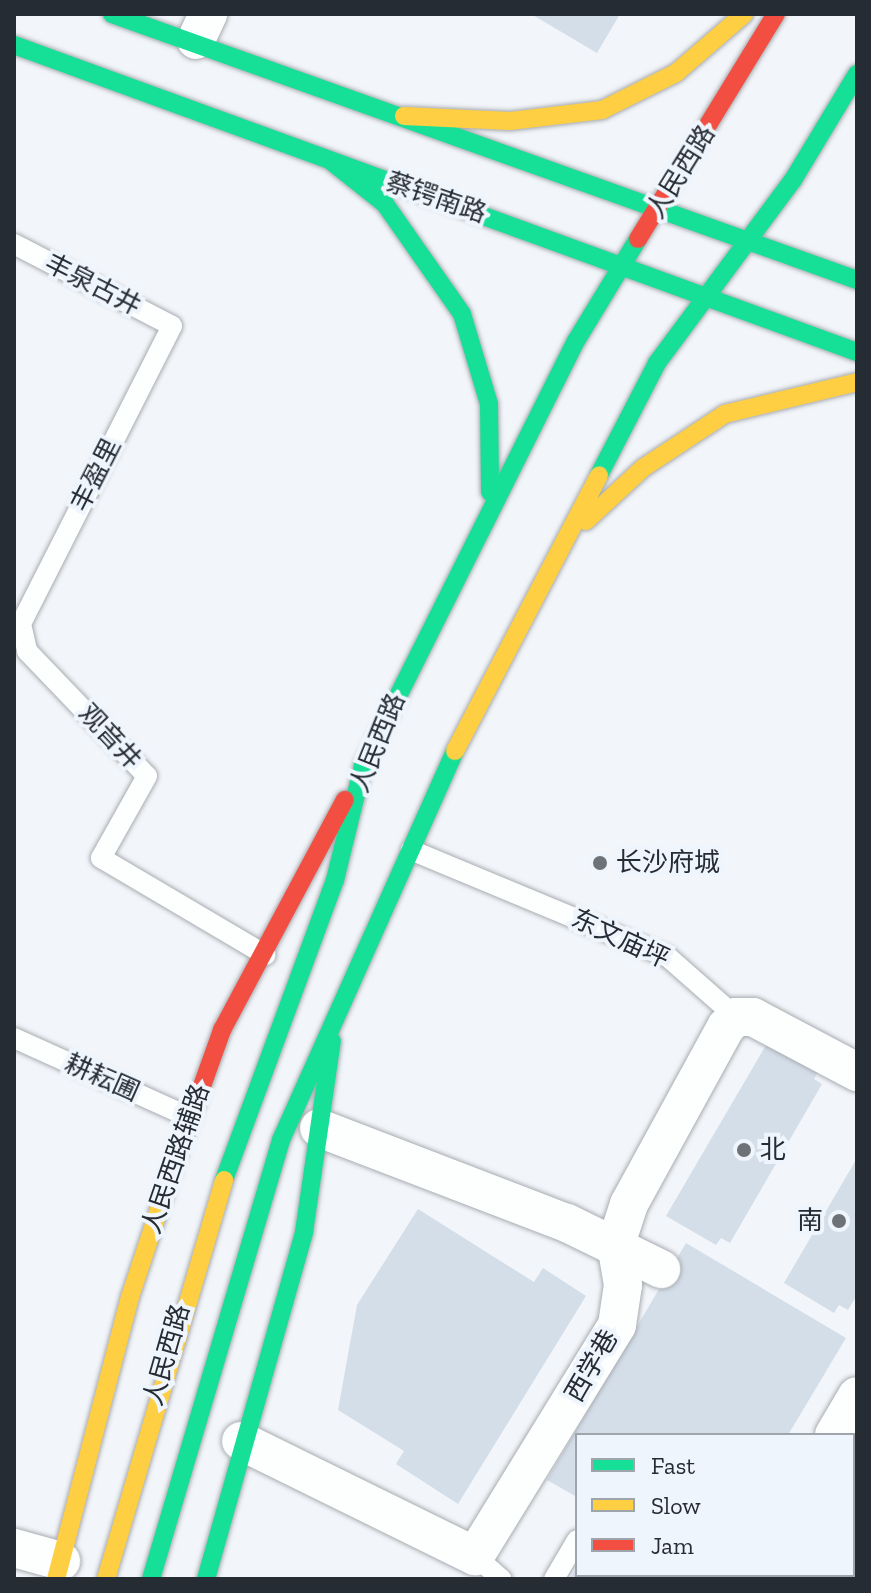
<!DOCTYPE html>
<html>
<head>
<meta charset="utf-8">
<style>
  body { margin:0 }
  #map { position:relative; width:871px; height:1593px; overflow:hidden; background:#f2f5f9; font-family:"Zilla Slab","Noto Sans SC",serif }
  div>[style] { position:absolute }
  .building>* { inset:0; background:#d4dee9 }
  .roads { filter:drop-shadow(0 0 2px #a8acb1) drop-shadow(0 0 2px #a8acb1) }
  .lane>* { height:20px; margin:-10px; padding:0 10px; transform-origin:10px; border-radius:10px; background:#fdfefe }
  .street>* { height:38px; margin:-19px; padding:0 19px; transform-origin:19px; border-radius:19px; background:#fdfefe }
  .fast>* { height:18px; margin:-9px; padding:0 9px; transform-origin:9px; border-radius:9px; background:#16e098 }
  .slow>* { height:18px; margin:-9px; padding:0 9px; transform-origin:9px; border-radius:9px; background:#ffcf43 }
  .jam>* { height:18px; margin:-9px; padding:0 9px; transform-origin:9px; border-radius:9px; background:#f24e42 }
  .dots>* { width:22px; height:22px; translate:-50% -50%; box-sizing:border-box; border:4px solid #eff5fc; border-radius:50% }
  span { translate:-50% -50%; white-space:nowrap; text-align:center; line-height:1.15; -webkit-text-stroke:8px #eff5fc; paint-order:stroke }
  .street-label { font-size:26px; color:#262c33 }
  .poi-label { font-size:26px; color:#262c33 }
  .left { translate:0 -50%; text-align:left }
  .right { translate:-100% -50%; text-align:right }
  .frame { position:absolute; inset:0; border:16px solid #262c33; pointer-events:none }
  .legend { position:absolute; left:575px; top:1433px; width:280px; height:144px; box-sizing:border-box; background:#eff5fc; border:2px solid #9fa5ac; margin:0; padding:10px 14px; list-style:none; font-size:24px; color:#262c33 }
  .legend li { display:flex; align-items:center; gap:16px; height:40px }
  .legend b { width:40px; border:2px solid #9fa5ac }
</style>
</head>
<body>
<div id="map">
  <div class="building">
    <div style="clip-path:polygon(531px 14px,620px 14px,597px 53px)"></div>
    <div style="clip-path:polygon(769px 1040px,819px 1070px,814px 1079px,822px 1084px,730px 1243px,721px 1238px,716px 1245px,666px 1216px)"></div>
    <div style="clip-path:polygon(857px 1158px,857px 1295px,848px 1310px,839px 1305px,834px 1313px,784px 1283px)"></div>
    <div style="clip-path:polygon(418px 1209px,534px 1282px,543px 1268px,586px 1296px,458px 1504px,396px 1464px,404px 1451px,338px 1410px,357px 1305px)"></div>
    <div style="clip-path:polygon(686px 1243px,846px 1338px,788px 1435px,577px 1435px,577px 1497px,547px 1480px)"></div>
    <div style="clip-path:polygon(577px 1567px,577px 1575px,678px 1579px,570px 1579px)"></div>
  </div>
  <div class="roads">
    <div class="lane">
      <div style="left:14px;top:244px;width:178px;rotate:27.4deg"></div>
      <div style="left:172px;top:326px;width:334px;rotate:116.9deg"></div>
      <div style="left:21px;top:624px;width:28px;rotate:77deg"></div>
      <div style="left:27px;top:651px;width:173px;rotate:46.2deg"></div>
      <div style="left:147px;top:776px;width:94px;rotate:119.3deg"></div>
      <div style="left:101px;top:858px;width:191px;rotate:30.5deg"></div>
      <div style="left:411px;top:850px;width:278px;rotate:22.6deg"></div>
      <div style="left:668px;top:957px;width:91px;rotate:41.4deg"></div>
      <div style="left:14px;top:1038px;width:192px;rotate:24.3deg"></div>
      <div style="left:853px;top:1481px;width:5px;rotate:37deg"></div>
      <div style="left:475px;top:1556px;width:35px;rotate:41deg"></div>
      <div style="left:693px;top:1575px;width:8px;rotate:30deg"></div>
      <div style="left:554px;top:1579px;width:45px;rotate:-59.5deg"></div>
    </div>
    <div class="street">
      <div style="left:196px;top:40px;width:29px;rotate:-65deg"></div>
      <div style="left:319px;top:1128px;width:266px;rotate:21deg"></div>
      <div style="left:567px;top:1223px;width:105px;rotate:26.1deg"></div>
      <div style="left:834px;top:1435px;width:45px;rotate:-59.5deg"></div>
      <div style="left:241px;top:1441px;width:261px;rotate:26.2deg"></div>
      <div style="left:475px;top:1556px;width:271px;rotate:-58.4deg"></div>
      <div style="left:617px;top:1325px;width:40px;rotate:-81.5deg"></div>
      <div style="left:623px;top:1285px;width:42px;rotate:-99.7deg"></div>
      <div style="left:616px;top:1244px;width:42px;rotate:-72deg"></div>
      <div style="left:629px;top:1204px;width:202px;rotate:-61.3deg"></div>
      <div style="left:726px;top:1027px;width:14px;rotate:-45deg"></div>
      <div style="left:736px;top:1017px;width:17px"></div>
      <div style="left:753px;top:1017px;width:118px;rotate:27.9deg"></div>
      <div style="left:14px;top:1548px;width:49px;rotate:15.5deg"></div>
    </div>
    <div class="fast">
      <div style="left:112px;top:14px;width:791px;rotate:19.65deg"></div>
      <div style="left:14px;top:45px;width:897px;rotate:20.01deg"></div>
      <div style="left:332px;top:162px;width:68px;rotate:38.4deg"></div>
      <div style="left:385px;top:204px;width:134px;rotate:55deg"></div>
      <div style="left:462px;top:314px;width:94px;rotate:73.3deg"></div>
      <div style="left:489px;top:404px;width:88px;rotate:89.3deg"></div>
      <div style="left:599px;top:475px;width:126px;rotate:-62.6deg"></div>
      <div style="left:657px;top:363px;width:228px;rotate:-53.4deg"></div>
      <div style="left:793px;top:180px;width:124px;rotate:-58.9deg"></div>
      <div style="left:224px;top:1180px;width:320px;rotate:-69.7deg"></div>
      <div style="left:335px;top:880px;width:117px;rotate:-76.2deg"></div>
      <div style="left:363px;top:766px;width:475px;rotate:-63.4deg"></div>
      <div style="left:576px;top:341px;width:119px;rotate:-58.7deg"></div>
      <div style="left:151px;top:1579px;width:458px;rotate:-73.5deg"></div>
      <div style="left:281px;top:1140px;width:426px;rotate:-65.9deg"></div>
      <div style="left:206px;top:1579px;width:361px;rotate:-74.2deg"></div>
      <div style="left:304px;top:1232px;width:193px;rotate:-81.7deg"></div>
    </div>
    <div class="slow">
      <div style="left:404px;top:116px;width:106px;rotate:2.7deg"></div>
      <div style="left:510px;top:121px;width:93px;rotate:-6.8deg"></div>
      <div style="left:602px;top:110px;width:83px;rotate:-26.6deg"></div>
      <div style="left:676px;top:73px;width:90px;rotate:-40.9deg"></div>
      <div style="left:586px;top:521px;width:78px;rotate:-42.9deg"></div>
      <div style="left:643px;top:468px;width:98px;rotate:-33.4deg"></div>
      <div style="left:725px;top:414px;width:136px;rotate:-13.6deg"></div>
      <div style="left:455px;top:751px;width:311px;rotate:-62.4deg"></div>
      <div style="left:56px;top:1579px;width:292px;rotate:-75.3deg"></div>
      <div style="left:130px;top:1297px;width:152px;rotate:-71.6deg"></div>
      <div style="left:106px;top:1579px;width:416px;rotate:-73.5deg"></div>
    </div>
    <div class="jam">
      <div style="left:638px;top:239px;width:264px;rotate:-58.5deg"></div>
      <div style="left:178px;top:1153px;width:131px;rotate:-70.3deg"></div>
      <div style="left:222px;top:1030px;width:261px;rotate:-61.9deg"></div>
    </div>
  </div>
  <div class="dots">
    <div style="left:600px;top:863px;background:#6d7278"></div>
    <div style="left:744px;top:1150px;background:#6d7278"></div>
    <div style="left:839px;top:1221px;background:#6d7278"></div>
  </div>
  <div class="street-label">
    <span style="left:681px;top:172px;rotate:-58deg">人民西路</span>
    <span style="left:436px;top:198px;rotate:19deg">蔡锷南路</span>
    <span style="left:93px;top:285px;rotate:27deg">丰泉古井</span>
    <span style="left:96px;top:475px;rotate:-63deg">丰盈里</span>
    <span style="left:110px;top:737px;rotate:47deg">观音井</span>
    <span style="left:378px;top:743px;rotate:-68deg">人民西路</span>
    <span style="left:620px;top:939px;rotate:25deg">东文庙坪</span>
    <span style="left:102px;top:1078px;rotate:24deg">耕耘圃</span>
    <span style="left:176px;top:1159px;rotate:-71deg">人民西路辅路</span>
    <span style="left:167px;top:1355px;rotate:-74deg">人民西路</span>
    <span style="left:592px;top:1366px;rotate:-60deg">西学巷</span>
  </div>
  <div class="poi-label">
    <span class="left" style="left:616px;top:863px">长沙府城</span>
    <span class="left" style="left:760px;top:1150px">北</span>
    <span class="right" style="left:823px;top:1221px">南</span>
  </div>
  <div class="frame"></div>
  <ul class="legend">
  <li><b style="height:10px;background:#16e098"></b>Fast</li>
  <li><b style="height:10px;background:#ffcf43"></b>Slow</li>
  <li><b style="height:10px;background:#f24e42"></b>Jam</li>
  </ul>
</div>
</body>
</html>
